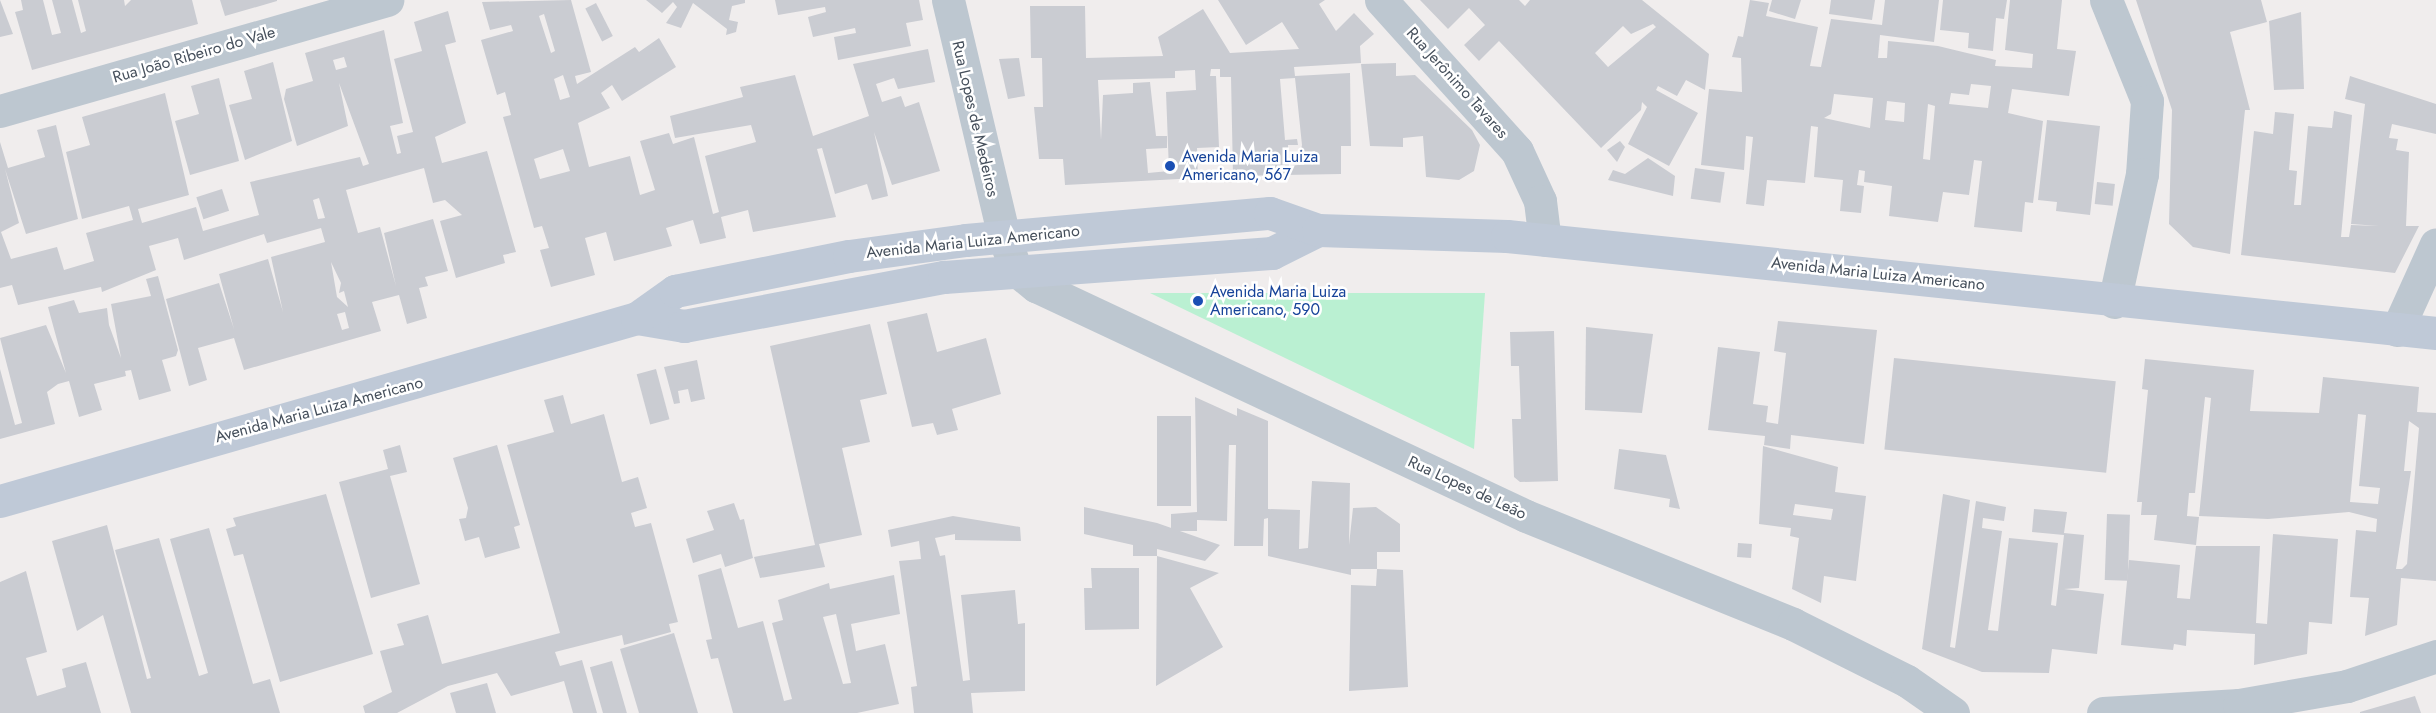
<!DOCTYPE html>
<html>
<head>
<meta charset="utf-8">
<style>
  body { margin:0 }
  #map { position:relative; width:2436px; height:713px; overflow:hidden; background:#f0eded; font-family:Jost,sans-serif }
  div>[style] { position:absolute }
  .green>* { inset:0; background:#baf0d2 }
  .building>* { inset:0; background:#caccd2; transform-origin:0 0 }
  .minor>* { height:33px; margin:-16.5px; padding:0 16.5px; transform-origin:16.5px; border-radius:16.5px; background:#bdc7d0 }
  .secondary>* { height:33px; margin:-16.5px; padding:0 16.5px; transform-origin:16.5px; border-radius:16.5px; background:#bfc9d7 }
  .dots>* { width:16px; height:16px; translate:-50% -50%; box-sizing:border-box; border:3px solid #fff; border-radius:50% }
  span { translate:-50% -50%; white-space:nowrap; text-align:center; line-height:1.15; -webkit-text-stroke:5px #fff; paint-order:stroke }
  .street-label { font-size:16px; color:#454f5b }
  .transit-label { font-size:16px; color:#164399 }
  .left { translate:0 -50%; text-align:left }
</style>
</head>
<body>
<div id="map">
  <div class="green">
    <div style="clip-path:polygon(1150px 293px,1485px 293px,1474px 449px)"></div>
  </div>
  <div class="building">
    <div style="clip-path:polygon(0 0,13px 34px,0 37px)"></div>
    <div style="clip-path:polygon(21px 0,43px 0,52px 35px,61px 33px,52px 0,72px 0,81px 33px,86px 31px,78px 0,124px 0,125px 6px,131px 0,192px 0,198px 24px,32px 70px,15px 12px,23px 10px)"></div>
    <div style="clip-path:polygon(220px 0,277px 0,277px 1px,225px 16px)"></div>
    <div style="clip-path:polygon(evenodd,571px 0,591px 72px,575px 76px,577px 84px,635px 47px,639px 52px,659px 38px,676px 67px,622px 101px,612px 85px,601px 93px,610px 108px,578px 123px,589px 167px,630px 156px,640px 195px,655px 190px,640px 141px,669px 133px,673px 144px,694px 137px,713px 214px,719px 212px,705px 156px,756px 142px,751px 125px,675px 138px,670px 116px,743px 97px,740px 87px,795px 75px,813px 136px,869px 116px,853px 64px,928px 49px,935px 82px,898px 89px,894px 78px,876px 84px,882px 102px,901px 96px,905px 107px,919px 102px,940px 171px,892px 185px,874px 132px,888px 196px,872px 200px,867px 184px,835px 194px,822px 148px,817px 149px,836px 217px,753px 232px,748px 210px,721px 217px,726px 238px,700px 244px,693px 220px,666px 228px,672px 246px,614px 261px,606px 232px,585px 238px,595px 275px,551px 287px,540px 250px,549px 248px,542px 226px,534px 228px,503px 117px,511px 115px,505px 92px,497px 95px,481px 40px,513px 31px,511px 25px,490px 30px,482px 2px,571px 0,544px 14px,555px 51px,551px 53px,539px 16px,544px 14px,571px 0,563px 75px,570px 97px,560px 100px,554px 79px,563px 75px,571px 0,563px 149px,570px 171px,540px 179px,534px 159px,563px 149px)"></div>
    <div style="clip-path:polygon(646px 0,745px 0,745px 3px,732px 6px,729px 20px,738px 22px,736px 32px,726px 35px,727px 29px,693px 3px,681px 28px,666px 23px,677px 7px,673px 2px,662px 13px)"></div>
    <div style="clip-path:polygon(775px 0,919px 0,923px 20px,906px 23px,911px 46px,838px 60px,834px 37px,856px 33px,855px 28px,813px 37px,808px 17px,826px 12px,825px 7px,778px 15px)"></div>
    <div style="clip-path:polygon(evenodd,1218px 0,1325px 0,1319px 4px,1336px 31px,1354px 13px,1374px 34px,1360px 46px,1361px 63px,1294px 67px,1295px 76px,1350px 73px,1351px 146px,1341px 146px,1341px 174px,1233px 176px,1231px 77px,1220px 77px,1220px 69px,1211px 69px,1210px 76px,1216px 76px,1219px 147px,1197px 148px,1198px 178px,1065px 185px,1063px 159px,1039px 159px,1034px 107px,1043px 107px,1042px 58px,1031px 58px,1030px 6px,1085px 6px,1086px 58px,1163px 56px,1158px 37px,1203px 9px,1230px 53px,1299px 49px,1282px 22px,1246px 45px,1218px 0,1195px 70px,1196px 90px,1166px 92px,1169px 171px,1148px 173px,1146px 149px,1167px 148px,1167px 136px,1156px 136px,1150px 82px,1133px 83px,1133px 93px,1103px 95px,1101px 140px,1098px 80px,1175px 78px,1175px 71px,1195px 70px,1218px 0,1295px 78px,1302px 145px,1298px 165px,1289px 166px,1288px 145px,1298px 145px,1297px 139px,1285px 140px,1280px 79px,1295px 78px)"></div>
    <div style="clip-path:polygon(evenodd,1420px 0,1519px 0,1525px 6px,1530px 0,1642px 0,1709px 54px,1705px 90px,1686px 80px,1677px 96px,1658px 86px,1656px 90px,1698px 113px,1669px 166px,1628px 144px,1647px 107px,1642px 102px,1641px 110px,1601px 148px,1499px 41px,1479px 61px,1464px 45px,1485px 25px,1469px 8px,1448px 29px,1420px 0,1653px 24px,1656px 27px,1608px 67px,1595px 53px,1623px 26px,1631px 34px,1653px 24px)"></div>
    <div style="clip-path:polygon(evenodd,1750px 0,1769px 3px,1766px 16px,1818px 27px,1810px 66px,1821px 67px,1831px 19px,1882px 25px,1885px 0,1939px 0,1934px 42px,1880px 35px,1878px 58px,1887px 58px,1888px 41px,1938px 46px,1996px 60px,1995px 66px,2032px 68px,2033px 54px,2005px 50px,2010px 0,2062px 0,2057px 49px,2076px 51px,2069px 96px,2012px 89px,2008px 113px,2043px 121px,2033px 203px,2025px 202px,2022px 232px,1974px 227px,1982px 161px,1974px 160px,1969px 195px,1943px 192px,1938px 222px,1889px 216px,1892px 186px,1864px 182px,1865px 171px,1859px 170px,1857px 185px,1864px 186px,1861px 213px,1840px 211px,1843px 180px,1814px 177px,1818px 127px,1811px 126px,1805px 183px,1767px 180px,1764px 206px,1746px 204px,1753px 137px,1746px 136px,1744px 170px,1701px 165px,1709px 89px,1742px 92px,1741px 58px,1732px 57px,1738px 36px,1743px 37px,1750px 0,1971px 84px,1991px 86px,1988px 108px,1949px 104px,1951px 93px,1969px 95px,1971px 84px,1750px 0,1834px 94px,1873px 98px,1870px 128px,1824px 118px,1831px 114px,1834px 94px,1750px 0,1887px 101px,1905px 103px,1904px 122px,1885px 120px,1887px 101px,1750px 0,1928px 104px,1935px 106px,1930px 160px,1923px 159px,1928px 104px)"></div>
    <div style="clip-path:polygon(1772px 0,1801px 0,1795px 19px,1769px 11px)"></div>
    <div style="clip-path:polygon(1831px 0,1875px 0,1872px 20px,1829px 14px)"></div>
    <div style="clip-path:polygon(1943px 0,2007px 0,2004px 19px,1996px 18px,1993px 51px,1968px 48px,1969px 33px,1940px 30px)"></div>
    <div style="clip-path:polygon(2136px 0,2261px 0,2267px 22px,2230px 32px,2250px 110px,2245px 110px,2230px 254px,2193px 247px,2169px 224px,2172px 110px)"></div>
    <div style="left:596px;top:3px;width:37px;height:12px;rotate:63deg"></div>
    <div style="clip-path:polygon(evenodd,448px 11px,456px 42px,445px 45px,466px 123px,435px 137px,442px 163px,487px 151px,516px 252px,503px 255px,505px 263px,456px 278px,440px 221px,462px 215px,445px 200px,433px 203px,424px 168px,346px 190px,358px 233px,380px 227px,396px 286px,384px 233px,433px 219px,448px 271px,425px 277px,428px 286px,419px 288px,427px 318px,407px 324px,399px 295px,372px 302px,381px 331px,244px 370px,234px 338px,198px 348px,207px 380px,189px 386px,166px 299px,219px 283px,234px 329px,219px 274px,268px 259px,283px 312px,271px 257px,325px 242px,321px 228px,267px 243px,264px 234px,184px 260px,178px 238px,149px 246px,156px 270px,102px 292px,101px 287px,18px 305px,12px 285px,0 288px,0 142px,8px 168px,45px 157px,37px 130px,56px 125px,78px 219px,26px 234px,5px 169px,19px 223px,1px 232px,11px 259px,57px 247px,64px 270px,94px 261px,86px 233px,133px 220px,129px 206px,82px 219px,66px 152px,90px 145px,82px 117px,165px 93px,189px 195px,138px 209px,142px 223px,196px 207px,203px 231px,259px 215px,250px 182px,360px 157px,363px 166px,369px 164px,339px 83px,348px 126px,297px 146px,284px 99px,286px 89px,313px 81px,305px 53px,384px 30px,403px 123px,390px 126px,397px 154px,401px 153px,397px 136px,413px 132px,394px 59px,422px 51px,414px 22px,448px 11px,344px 57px,347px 67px,336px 70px,333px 60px,344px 57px,448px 11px,319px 198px,325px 218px,318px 219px,313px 200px,319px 198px,448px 11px,331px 262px,341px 283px,339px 293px,344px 291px,348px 307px,337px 297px,331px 262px,448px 11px,345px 312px,349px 328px,342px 330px,337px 314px,345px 312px)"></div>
    <div style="clip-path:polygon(2301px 12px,2304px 89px,2274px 90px,2269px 21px)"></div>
    <div style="clip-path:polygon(1019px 58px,1025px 96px,1008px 99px,999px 59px)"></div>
    <div style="clip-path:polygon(273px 62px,292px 141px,245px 160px,229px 105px,252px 99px,244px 71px)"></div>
    <div style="clip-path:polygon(1396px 63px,1396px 76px,1415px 75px,1472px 130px,1480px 145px,1474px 171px,1459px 180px,1426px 177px,1423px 136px,1403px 138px,1403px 147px,1370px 146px,1361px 64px)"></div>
    <div style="clip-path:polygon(2350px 76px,2436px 104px,2436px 134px,2392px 124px,2389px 138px,2398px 139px,2396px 150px,2409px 152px,2406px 226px,2419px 226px,2395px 273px,2241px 255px,2254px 131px,2273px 134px,2275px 112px,2294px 114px,2289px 170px,2297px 171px,2294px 205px,2301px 205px,2308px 126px,2332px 128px,2334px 111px,2352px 115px,2341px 237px,2349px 237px,2351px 225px,2379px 226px,2351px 224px,2365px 104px,2345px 99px)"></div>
    <div style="clip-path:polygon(219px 78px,239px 161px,190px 175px,175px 121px,199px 114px,191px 86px)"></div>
    <div style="clip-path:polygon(2047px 120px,2100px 126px,2090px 215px,2056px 211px,2057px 202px,2038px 200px)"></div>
    <div style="clip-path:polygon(1620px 141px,1625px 147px,1617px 162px,1607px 150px)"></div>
    <div style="clip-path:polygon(1648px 158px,1675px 176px,1673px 196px,1608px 180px,1613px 170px,1625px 174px)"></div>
    <div style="left:1695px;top:168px;width:30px;height:31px;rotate:8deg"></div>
    <div style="left:2097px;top:182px;width:18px;height:22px;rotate:6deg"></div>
    <div style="left:222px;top:189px;width:23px;height:27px;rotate:72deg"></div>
    <div style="clip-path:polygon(158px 276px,178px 350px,176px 356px,162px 360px,171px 391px,139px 400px,131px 370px,125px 371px,126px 376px,94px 384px,102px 410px,79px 417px,69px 381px,58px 384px,47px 392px,55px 424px,0 439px,0 369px,15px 425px,22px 423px,0 338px,46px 325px,66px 373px,48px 307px,74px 300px,79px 313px,107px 308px,109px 325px,121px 358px,111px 304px,151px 296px,146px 279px)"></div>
    <div style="clip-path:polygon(927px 313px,937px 352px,986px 338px,1001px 394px,952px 409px,958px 430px,937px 435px,933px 423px,912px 427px,887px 322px)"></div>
    <div style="clip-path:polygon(1778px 321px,1877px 330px,1864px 444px,1791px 435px,1790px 449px,1764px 445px,1765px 436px,1708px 430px,1718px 347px,1760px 352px,1753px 404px,1768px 406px,1766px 422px,1778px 424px,1786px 353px,1774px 351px)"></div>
    <div style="clip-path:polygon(870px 324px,887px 394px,860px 400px,870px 442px,842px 448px,862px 535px,819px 544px,825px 567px,760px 578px,754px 557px,815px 545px,770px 346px)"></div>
    <div style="clip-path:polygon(1586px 327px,1653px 334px,1642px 413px,1585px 410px)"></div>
    <div style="clip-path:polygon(1554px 331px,1558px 481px,1520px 482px,1514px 477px,1512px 419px,1521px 419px,1519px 366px,1511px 366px,1510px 332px)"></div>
    <div style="left:1894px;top:358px;width:223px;height:92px;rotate:6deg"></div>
    <div style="clip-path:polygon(evenodd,2145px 359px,2254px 370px,2250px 411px,2319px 413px,2323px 377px,2419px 387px,2417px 412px,2436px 413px,2436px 581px,2401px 578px,2397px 625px,2365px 636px,2369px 598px,2350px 597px,2356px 530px,2376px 532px,2377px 519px,2349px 512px,2268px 519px,2199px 516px,2211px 398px,2205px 397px,2195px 493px,2189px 493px,2187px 516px,2199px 517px,2196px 545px,2154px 540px,2157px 515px,2141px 515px,2142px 502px,2137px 502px,2148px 390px,2142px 389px,2145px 359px,2358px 414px,2366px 415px,2359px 486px,2380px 488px,2378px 504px,2350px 502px,2358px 414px,2145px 359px,2409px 421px,2419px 428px,2407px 564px,2402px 569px,2396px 569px,2411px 471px,2404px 471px,2409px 421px)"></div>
    <div style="clip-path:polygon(697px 360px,705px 399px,691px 402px,688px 389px,678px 391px,680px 403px,674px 404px,664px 367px)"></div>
    <div style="left:656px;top:369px;width:52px;height:20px;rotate:75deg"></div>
    <div style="clip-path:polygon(563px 395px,571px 424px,604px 414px,622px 482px,638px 477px,647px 508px,631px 513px,635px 527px,651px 523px,678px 622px,669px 624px,671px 632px,624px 645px,622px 635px,555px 652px,560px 666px,582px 660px,597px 713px,573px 713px,564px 681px,511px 696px,497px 673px,448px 686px,397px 713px,365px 713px,363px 706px,392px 692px,380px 651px,404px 645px,397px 624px,428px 615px,442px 664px,560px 633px,507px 445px,554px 432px,544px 400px)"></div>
    <div style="clip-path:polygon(1195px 397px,1237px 416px,1237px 408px,1268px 421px,1268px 509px,1300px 510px,1299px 549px,1308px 548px,1312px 481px,1350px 483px,1349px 545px,1353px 508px,1376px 507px,1400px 524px,1400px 552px,1377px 552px,1377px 569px,1351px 569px,1351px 575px,1268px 556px,1268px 518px,1264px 519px,1263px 546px,1234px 546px,1236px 445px,1229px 445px,1227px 521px,1197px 520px,1197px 531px,1171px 531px,1171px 514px,1197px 512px)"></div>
    <div style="left:1157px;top:416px;width:34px;height:90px"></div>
    <div style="clip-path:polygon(400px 445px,407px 472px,390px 476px,420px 584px,371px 598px,339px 482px,388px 469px,383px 450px)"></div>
    <div style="clip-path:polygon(497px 445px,520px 525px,514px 527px,520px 548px,485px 558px,479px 537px,465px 541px,459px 519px,466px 518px,468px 508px,453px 458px)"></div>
    <div style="clip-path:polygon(evenodd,1763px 446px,1838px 467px,1835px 492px,1866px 496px,1856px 581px,1824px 576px,1821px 603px,1792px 589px,1799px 538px,1790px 536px,1791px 528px,1759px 524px,1763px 446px,1795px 504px,1833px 509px,1831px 520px,1793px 515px,1795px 504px)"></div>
    <div style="clip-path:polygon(1619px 449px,1666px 455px,1680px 509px,1669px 507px,1670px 499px,1614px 489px)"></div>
    <div style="clip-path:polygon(326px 494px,373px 654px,280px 682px,243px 554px,234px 556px,226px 529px,236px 526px,233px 518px)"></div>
    <div style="clip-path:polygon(1943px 494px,1970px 500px,1950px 647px,1955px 648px,1976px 501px,2006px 507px,2004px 521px,1983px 518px,1982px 528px,2002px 531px,1988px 630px,1998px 631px,2009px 538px,2058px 543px,2051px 605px,2056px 606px,2064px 535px,2032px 532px,2034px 509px,2067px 512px,2064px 533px,2084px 535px,2079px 588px,2064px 589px,2104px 594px,2097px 654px,2052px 649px,2049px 673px,1982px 672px,1922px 649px)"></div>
    <div style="clip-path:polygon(734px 503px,740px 520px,744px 519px,753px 558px,725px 567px,721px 554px,693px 563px,686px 539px,714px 530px,707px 511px)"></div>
    <div style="clip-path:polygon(1084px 507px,1157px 523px,1220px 545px,1205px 561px,1157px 549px,1157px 556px,1133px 556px,1133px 545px,1084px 534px)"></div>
    <div style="left:2107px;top:514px;width:23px;height:66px;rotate:2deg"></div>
    <div style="clip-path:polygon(953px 516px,1020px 527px,1021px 541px,955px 540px,955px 534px,935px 538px,940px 556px,945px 555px,963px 681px,970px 680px,961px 595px,1015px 590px,1018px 624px,1025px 623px,1025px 691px,971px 693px,973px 713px,914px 713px,911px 687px,917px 686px,899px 561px,921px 559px,919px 541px,891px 547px,888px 530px)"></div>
    <div style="clip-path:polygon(107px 525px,147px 679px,151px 678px,115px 550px,159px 538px,199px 676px,208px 673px,170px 539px,209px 528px,253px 684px,270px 679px,280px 713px,131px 713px,103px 615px,77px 631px,52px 541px)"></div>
    <div style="clip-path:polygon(2273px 534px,2338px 539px,2332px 624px,2309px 622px,2307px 654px,2254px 665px,2255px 634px,2187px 630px,2186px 646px,2174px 644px,2173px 650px,2121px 645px,2129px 560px,2180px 565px,2177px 598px,2190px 599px,2196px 546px,2260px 546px,2256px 623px,2267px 624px)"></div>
    <div style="left:1738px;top:543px;width:14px;height:14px;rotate:4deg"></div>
    <div style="clip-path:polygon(1157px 556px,1219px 573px,1190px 588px,1223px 647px,1156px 686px)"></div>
    <div style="clip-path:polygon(evenodd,721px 568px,738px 628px,763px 621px,784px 701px,792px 699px,772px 623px,783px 620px,778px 600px,829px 583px,830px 589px,894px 575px,900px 614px,851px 624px,856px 651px,885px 644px,899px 704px,857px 713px,733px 713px,718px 658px,711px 659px,706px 640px,712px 639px,698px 575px,721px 568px,836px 614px,851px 683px,843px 684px,823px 617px,836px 614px)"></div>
    <div style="clip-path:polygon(1091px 568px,1139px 568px,1139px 629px,1085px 630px,1084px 588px,1092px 588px)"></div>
    <div style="clip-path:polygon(1377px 569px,1403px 570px,1408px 687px,1349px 691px,1351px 585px,1376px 586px)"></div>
    <div style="clip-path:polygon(26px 571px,47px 652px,26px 658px,37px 696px,66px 687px,62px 669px,86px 662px,101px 713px,0 713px,0 582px)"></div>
    <div style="clip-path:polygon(674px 633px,698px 713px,639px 713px,620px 649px)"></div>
    <div style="left:612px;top:661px;width:54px;height:23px;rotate:74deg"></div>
    <div style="clip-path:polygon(487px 683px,496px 713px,456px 713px,450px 693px)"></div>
    <div style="clip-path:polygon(2415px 696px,2421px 713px,2360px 713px,2360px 712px)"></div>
  </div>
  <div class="minor">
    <div style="left:948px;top:0;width:244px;rotate:76.7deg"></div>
    <div style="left:1004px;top:237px;width:35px;rotate:70deg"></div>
    <div style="left:1016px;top:270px;width:26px;rotate:39deg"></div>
    <div style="left:1036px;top:286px;width:541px;rotate:25.14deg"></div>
    <div style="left:1526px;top:516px;width:288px;rotate:22deg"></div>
    <div style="left:1793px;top:624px;width:127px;rotate:26.6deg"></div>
    <div style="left:1907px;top:681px;width:56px;rotate:34.8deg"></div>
    <div style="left:1381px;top:0;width:203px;rotate:48deg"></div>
    <div style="left:1517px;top:151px;width:55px;rotate:65.3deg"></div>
    <div style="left:1540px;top:201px;width:39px;rotate:83deg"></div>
    <div style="left:2106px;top:0;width:109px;rotate:67.9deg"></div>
    <div style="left:2147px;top:101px;width:73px;rotate:93.9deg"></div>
    <div style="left:2142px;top:174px;width:131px;rotate:102.3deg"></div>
    <div style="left:0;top:111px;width:403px;rotate:-16deg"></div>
    <div style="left:2397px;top:330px;width:94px;rotate:-65.6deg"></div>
    <div style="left:2103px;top:713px;width:136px;rotate:-3.4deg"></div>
    <div style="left:2239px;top:705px;width:110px;rotate:-10deg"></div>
    <div style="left:2347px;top:686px;width:94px;rotate:-18.6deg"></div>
  </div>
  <div class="secondary">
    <div style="left:637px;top:318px;width:48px;rotate:9.7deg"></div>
    <div style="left:684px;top:326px;width:265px;rotate:-10.7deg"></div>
    <div style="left:944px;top:277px;width:329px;rotate:-4.2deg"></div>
    <div style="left:1272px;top:253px;width:51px;rotate:-26.6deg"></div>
    <div style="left:0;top:501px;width:663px;rotate:-16.03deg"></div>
    <div style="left:637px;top:318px;width:47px;rotate:-35.4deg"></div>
    <div style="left:675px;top:291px;width:177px;rotate:-11.4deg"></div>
    <div style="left:849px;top:256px;width:118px;rotate:-7.8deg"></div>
    <div style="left:966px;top:240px;width:305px;rotate:-5.1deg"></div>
    <div style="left:1270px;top:213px;width:51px;rotate:19.5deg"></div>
    <div style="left:1318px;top:230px;width:189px;rotate:1.8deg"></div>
    <div style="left:1507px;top:236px;width:934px;rotate:5.96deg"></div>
  </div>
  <div class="dots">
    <div style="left:1170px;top:166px;background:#1a4fb4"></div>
    <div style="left:1198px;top:301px;background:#1a4fb4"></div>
  </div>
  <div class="street-label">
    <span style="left:194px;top:55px;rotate:-16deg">Rua João Ribeiro do Vale</span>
    <span style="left:1457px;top:83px;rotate:48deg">Rua Jerônimo Tavares</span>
    <span style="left:975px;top:119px;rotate:77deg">Rua Lopes de Medeiros</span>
    <span style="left:973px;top:242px;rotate:-6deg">Avenida Maria Luiza Americano</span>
    <span style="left:1878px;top:274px;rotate:6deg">Avenida Maria Luiza Americano</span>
    <span style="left:319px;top:410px;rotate:-15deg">Avenida Maria Luiza Americano</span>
    <span style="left:1467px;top:488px;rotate:25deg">Rua Lopes de Leão</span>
  </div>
  <div class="transit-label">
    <span class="left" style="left:1182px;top:166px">Avenida Maria Luiza<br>Americano, 567</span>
    <span class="left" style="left:1210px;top:301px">Avenida Maria Luiza<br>Americano, 590</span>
  </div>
</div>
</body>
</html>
